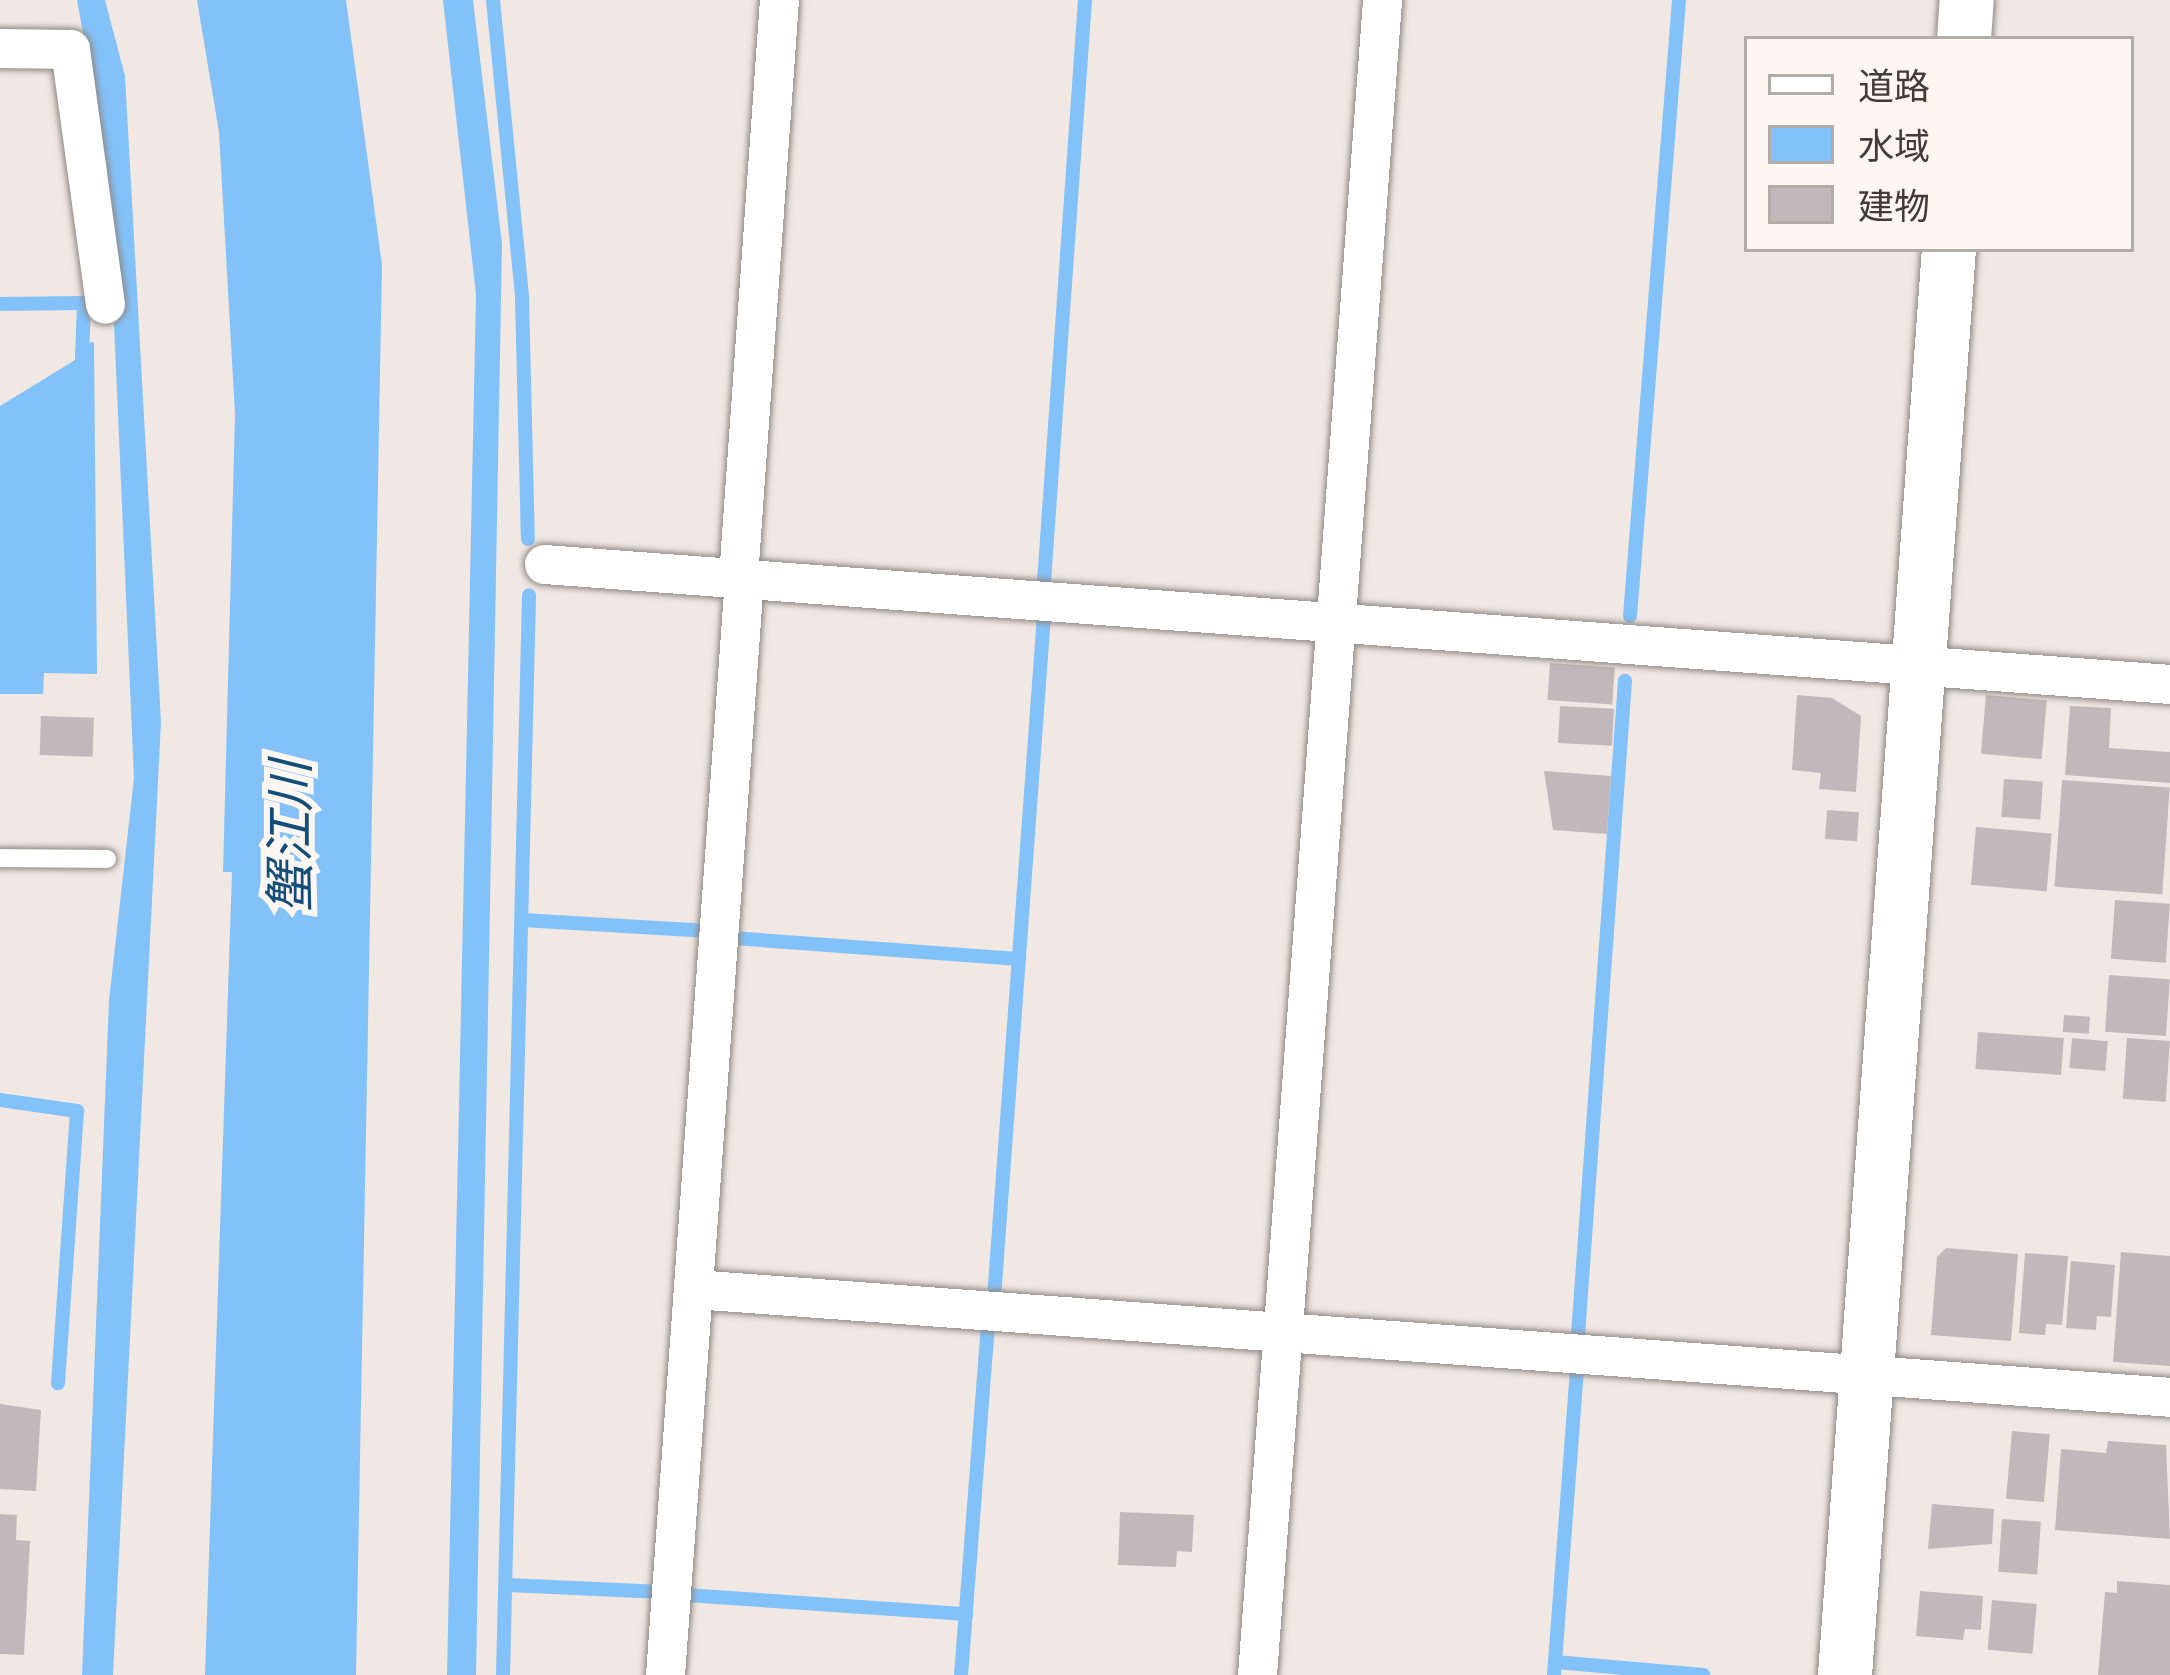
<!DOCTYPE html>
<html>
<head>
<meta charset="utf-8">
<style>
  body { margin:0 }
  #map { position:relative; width:2170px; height:1675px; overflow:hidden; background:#f1e8e3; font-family:Jost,"Noto Sans JP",sans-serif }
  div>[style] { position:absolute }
  .water>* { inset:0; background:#83c2f9 }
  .stream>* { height:14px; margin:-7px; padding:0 7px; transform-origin:7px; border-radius:7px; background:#83c2f9 }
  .building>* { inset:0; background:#c2b8bb; transform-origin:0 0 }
  .roads { filter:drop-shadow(0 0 3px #8f8883) drop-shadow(0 0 3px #8f8883) }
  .lane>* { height:18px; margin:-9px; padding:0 9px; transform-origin:9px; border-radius:9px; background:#fff }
  .street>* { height:39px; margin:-19.5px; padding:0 19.5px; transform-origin:19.5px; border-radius:19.5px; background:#fff }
  .secondary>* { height:54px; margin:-27px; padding:0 27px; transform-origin:27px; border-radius:27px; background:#fff }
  span { translate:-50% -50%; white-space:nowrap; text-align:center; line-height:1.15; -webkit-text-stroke:12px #fef6f0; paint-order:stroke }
  .water-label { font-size:51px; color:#134e7a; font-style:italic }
  .legend { position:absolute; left:1744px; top:36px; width:390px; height:216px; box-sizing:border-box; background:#fef6f0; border:3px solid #b2aca7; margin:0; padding:15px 21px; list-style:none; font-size:36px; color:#403c3a }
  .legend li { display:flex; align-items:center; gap:24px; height:60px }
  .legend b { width:60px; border:3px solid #b2aca7 }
</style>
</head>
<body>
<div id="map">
  <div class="water">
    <div style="clip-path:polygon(77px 0,105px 0,125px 76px,161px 722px,113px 1675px,82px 1675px,109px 1000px,134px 778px,107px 165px)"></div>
    <div style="clip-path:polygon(197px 0,346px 0,382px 265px,356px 1675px,205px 1675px,232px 872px,223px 872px,235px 414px,219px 132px)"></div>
    <div style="clip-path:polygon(443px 0,473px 0,502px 244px,476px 1675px,447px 1675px,476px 295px)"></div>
    <div style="clip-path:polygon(94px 342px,97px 674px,44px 673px,43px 694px,0 694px,0 406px,75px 360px,76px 344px)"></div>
  </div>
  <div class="stream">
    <div style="left:493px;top:0;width:299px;rotate:84.4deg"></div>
    <div style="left:522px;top:298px;width:241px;rotate:88.6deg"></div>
    <div style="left:0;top:304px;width:84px;rotate:-0.7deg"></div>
    <div style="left:84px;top:303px;width:55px;rotate:92.1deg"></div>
    <div style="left:1044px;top:582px;width:583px;rotate:-85.97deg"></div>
    <div style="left:1630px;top:616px;width:618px;rotate:-85.45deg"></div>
    <div style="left:522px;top:920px;width:187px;rotate:3.4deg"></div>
    <div style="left:732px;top:938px;width:288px;rotate:4.2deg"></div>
    <div style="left:0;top:1100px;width:78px;rotate:8.1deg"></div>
    <div style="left:77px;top:1111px;width:273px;rotate:94deg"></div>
    <div style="left:994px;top:1298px;width:684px;rotate:-85.81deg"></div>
    <div style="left:1578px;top:1335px;width:656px;rotate:-85.89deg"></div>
    <div style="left:506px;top:1585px;width:156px;rotate:2.6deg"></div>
    <div style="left:686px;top:1595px;width:281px;rotate:3.9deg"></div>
    <div style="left:1555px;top:1662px;width:149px;rotate:5deg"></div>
    <div style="left:503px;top:1675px;width:1080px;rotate:-88.62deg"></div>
    <div style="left:961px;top:1675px;width:352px;rotate:-85.6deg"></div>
    <div style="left:1554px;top:1675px;width:306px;rotate:-85.7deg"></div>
  </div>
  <div class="building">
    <div style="left:1550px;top:663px;width:65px;height:37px;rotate:4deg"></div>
    <div style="clip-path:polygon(1797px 695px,1832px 698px,1861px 716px,1856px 792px,1819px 789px,1821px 773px,1792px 770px)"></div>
    <div style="left:1986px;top:695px;width:61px;height:59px;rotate:5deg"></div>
    <div style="left:1560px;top:706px;width:54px;height:37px;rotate:3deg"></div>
    <div style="clip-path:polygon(2070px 706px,2111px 708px,2109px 748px,2170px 752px,2170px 783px,2065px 775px)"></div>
    <div style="left:41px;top:716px;width:53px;height:39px;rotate:2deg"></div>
    <div style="clip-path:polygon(1544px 771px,1611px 776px,1607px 834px,1553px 830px)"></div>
    <div style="left:2004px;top:779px;width:39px;height:38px;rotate:4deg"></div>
    <div style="left:2062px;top:780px;width:108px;height:107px;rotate:4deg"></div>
    <div style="left:1827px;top:810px;width:32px;height:29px;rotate:4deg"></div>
    <div style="left:1976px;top:827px;width:76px;height:58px;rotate:5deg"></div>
    <div style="left:2115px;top:900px;width:55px;height:59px;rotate:4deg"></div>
    <div style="left:2109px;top:975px;width:61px;height:57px;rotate:4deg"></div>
    <div style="left:2064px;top:1015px;width:26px;height:17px;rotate:4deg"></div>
    <div style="left:1978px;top:1032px;width:86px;height:37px;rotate:4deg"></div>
    <div style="left:2072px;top:1038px;width:36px;height:30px;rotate:5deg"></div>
    <div style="left:2127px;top:1038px;width:43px;height:61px;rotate:4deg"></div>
    <div style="clip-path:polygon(1946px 1248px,2018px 1254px,2011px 1341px,1931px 1335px,1937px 1257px)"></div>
    <div style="clip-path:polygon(2121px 1252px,2170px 1256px,2170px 1366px,2113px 1362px)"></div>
    <div style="clip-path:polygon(2025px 1253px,2068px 1256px,2062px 1325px,2046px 1324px,2045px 1335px,2019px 1333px)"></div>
    <div style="clip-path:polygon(2071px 1261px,2115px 1265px,2111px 1317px,2097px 1316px,2096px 1330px,2066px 1328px)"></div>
    <div style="clip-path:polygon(0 1404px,41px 1410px,36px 1491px,0 1489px)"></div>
    <div style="left:2012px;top:1431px;width:38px;height:68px;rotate:5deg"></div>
    <div style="clip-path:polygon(2108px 1441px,2166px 1445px,2170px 1539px,2055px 1530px,2061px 1449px,2106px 1453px)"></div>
    <div style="clip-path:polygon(1932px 1504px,1994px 1509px,1992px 1544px,1928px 1549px)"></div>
    <div style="clip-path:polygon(1120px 1512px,1194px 1515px,1192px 1552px,1177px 1551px,1176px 1567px,1118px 1565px)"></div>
    <div style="clip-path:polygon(0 1514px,17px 1515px,16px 1540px,30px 1541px,24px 1655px,0 1654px)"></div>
    <div style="left:2002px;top:1519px;width:39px;height:53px;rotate:4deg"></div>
    <div style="clip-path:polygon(2117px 1581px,2170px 1585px,2170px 1675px,2098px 1675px,2105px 1592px,2117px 1593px)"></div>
    <div style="clip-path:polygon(1920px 1591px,1983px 1596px,1981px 1630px,1965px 1629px,1963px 1640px,1916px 1636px)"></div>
    <div style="left:1992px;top:1600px;width:45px;height:50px;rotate:5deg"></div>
  </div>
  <div class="roads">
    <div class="lane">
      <div style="left:0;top:858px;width:107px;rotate:0.5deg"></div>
    </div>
    <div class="street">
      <div style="left:0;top:48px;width:70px;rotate:0.8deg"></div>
      <div style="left:70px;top:49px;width:257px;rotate:82.2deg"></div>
      <div style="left:544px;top:564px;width:1630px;rotate:4.22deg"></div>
      <div style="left:738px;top:577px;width:578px;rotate:-85.94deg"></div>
      <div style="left:694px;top:1289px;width:1480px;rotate:4.18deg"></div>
      <div style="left:665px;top:1675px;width:1101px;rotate:-85.88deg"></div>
      <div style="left:1257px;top:1675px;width:1680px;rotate:-85.73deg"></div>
    </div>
    <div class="secondary">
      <div style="left:1964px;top:39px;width:39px;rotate:-86deg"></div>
      <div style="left:1845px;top:1675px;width:1430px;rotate:-85.83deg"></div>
    </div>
  </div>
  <div class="water-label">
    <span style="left:290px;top:837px;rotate:-90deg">蟹江川</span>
  </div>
  <ul class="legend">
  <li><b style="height:15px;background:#fff"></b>道路</li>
  <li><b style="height:33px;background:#83c2f9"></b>水域</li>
  <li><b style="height:33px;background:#c2b8bb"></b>建物</li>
  </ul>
</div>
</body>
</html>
